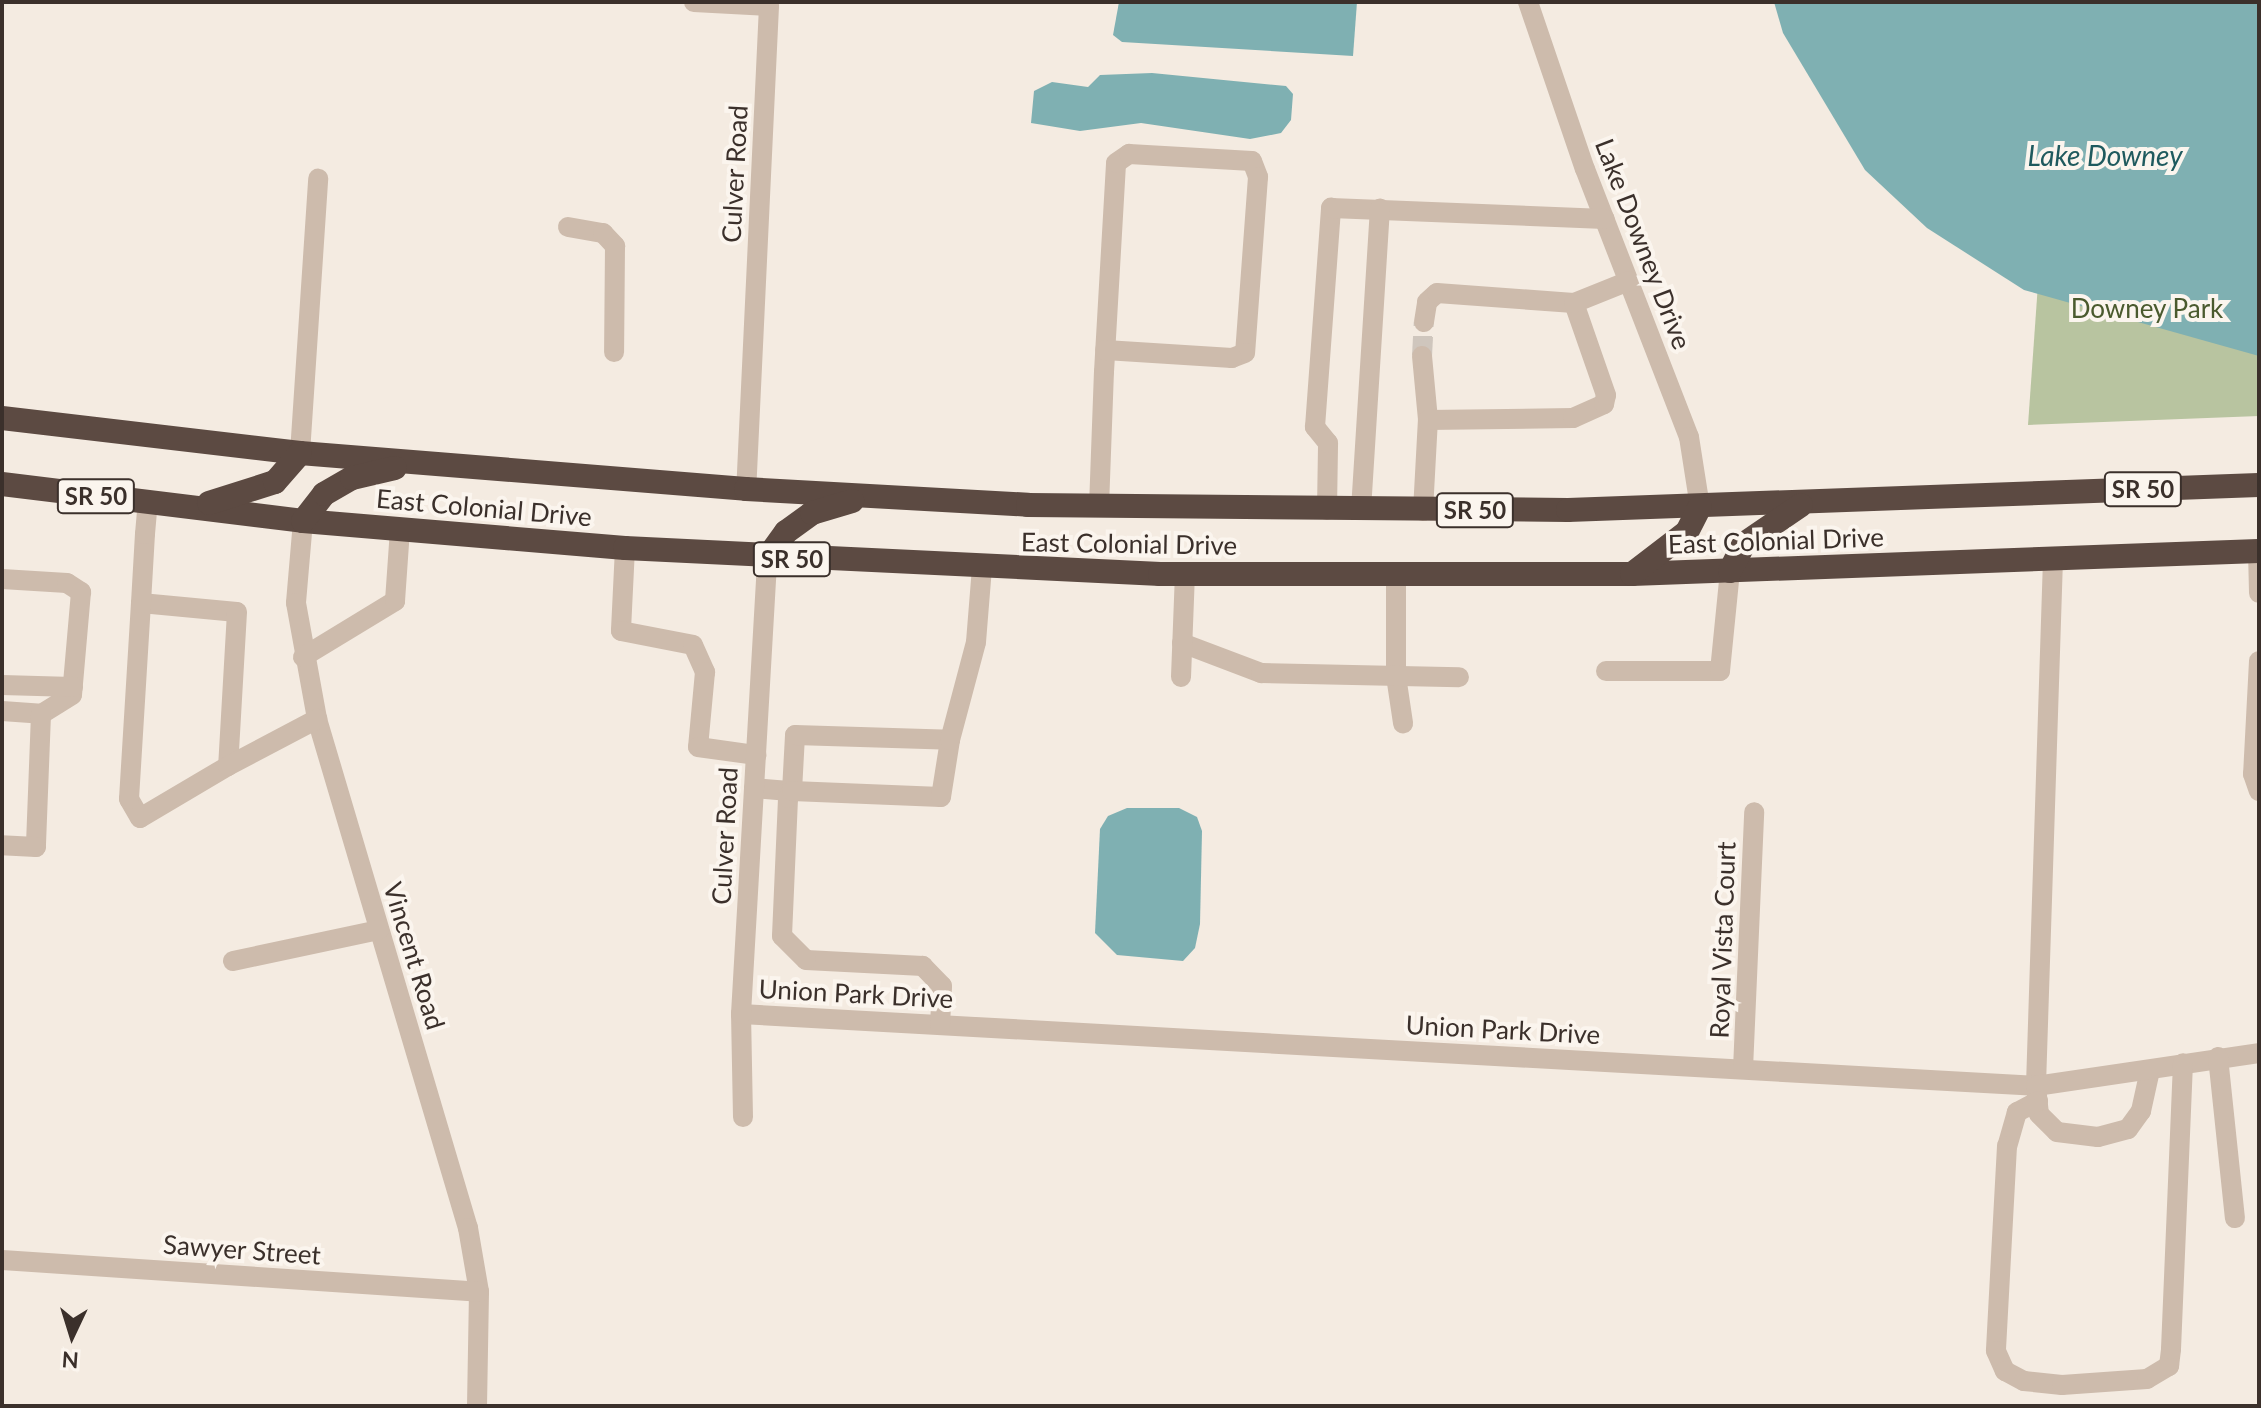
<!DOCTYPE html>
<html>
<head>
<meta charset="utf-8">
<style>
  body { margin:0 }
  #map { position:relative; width:2261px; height:1408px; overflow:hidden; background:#f4ebe1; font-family:Lato,sans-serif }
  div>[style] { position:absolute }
  .green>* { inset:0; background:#b8c4a0 }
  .water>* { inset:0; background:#7fb0b2 }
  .minor-tunnel>* { height:20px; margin-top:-10px; transform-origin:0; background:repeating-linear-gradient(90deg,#cfc6bd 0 20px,transparent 0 30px) }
  .minor>* { height:20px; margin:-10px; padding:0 10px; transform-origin:10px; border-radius:10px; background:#cdbbac }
  .highway>* { height:24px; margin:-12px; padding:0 12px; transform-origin:12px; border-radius:12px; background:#5c4a42 }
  span { translate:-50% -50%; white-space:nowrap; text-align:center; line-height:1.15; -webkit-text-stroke:8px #fbf5ee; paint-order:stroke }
  .shield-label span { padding:2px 6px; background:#fbf5ee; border:2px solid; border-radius:6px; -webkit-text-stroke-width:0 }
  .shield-label { font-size:24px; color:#3b302b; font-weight:700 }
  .street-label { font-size:26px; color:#3b302b }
  .park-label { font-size:26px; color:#4a5a2e }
  .water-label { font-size:28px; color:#1f5a5e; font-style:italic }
  .frame { position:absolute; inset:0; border:4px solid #3b302b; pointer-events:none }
  .north { position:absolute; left:32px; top:1296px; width:80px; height:80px; -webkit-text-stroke:6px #fbf5ee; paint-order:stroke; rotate:184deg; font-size:22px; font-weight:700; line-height:32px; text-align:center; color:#3b302b }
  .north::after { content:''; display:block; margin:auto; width:28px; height:36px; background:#3b302b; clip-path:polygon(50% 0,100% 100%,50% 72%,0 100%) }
</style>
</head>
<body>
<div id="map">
  <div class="green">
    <div style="clip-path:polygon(2058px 2px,2259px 2px,2259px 416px,2028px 425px)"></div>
  </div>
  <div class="water">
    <div style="clip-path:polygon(1119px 2px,1357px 2px,1353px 56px,1122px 42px,1113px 35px)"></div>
    <div style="clip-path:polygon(1774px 2px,2259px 2px,2259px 356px,2024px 290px,1927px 228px,1865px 170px,1783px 33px)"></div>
    <div style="clip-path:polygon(1152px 73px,1286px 86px,1293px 94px,1291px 120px,1281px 133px,1250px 139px,1141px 123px,1080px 131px,1031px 123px,1034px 91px,1052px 82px,1088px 87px,1100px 75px)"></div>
    <div style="clip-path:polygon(1127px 808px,1179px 808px,1197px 817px,1202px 831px,1200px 924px,1195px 948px,1183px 961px,1117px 955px,1095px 933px,1100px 829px,1108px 816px)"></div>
  </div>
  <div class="minor-tunnel">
    <div style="left:1422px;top:356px;width:34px;rotate:-87deg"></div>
  </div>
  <div class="minor">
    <div style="left:694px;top:2px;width:75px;rotate:3.1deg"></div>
    <div style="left:769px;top:6px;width:484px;rotate:92.7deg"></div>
    <div style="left:1528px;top:2px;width:176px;rotate:71.2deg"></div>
    <div style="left:1585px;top:169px;width:287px;rotate:68.8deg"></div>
    <div style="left:1689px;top:437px;width:71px;rotate:81.1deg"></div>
    <div style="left:568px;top:227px;width:36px;rotate:10deg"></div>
    <div style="left:603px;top:233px;width:18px;rotate:47deg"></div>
    <div style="left:615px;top:246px;width:106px;rotate:90.5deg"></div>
    <div style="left:1424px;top:322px;width:20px;rotate:-81deg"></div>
    <div style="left:1427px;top:302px;width:13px;rotate:-42deg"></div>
    <div style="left:1437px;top:293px;width:137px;rotate:4.2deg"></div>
    <div style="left:1422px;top:356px;width:64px;rotate:84.6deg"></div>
    <div style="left:300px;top:453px;width:275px;rotate:-86.2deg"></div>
    <div style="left:1099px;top:507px;width:135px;rotate:-87.9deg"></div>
    <div style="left:1104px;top:372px;width:209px;rotate:-86.7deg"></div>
    <div style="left:1116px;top:163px;width:16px;rotate:-35deg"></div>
    <div style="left:1129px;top:154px;width:123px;rotate:3.3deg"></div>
    <div style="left:1252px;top:161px;width:17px;rotate:69deg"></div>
    <div style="left:1258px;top:177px;width:176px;rotate:94.2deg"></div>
    <div style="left:1245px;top:353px;width:14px;rotate:159deg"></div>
    <div style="left:1232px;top:358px;width:127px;rotate:-176.4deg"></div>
    <div style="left:1327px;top:510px;width:67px;rotate:-89.1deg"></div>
    <div style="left:1328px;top:443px;width:21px;rotate:-129deg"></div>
    <div style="left:1315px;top:427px;width:220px;rotate:-85.8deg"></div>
    <div style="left:1331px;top:208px;width:274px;rotate:2.3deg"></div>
    <div style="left:1361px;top:510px;width:302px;rotate:-86.4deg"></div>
    <div style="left:1423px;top:511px;width:91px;rotate:-86.9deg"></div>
    <div style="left:1428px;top:420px;width:145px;rotate:-0.8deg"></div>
    <div style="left:1573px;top:418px;width:34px;rotate:-24deg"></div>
    <div style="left:1604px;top:404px;width:9px;rotate:-77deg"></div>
    <div style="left:1606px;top:395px;width:97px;rotate:-109.2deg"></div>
    <div style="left:1574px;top:303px;width:59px;rotate:-21.8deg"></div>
    <div style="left:303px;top:521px;width:82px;rotate:94.9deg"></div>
    <div style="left:296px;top:603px;width:118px;rotate:79.7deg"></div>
    <div style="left:317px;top:719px;width:531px;rotate:73.48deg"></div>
    <div style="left:468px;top:1228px;width:65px;rotate:80.2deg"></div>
    <div style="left:479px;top:1292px;width:114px;rotate:91deg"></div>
    <div style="left:625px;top:548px;width:83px;rotate:92.8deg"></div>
    <div style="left:621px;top:631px;width:73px;rotate:11deg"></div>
    <div style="left:693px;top:645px;width:30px;rotate:66deg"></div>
    <div style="left:705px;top:672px;width:75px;rotate:95.3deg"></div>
    <div style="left:698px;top:747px;width:59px;rotate:7.9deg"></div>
    <div style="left:2258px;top:551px;width:42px;rotate:88.6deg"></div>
    <div style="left:2053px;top:559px;width:527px;rotate:91.85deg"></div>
    <div style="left:2036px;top:1086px;width:28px;rotate:84deg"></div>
    <div style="left:2039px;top:1114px;width:25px;rotate:45deg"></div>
    <div style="left:2057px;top:1132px;width:41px;rotate:7deg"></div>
    <div style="left:2098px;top:1137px;width:31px;rotate:-15deg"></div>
    <div style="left:2128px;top:1129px;width:22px;rotate:-54deg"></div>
    <div style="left:2141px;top:1111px;width:42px;rotate:-77.6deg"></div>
    <div style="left:1396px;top:576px;width:100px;rotate:90deg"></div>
    <div style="left:1396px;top:676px;width:48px;rotate:81.5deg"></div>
    <div style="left:2px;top:579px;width:65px;rotate:3.5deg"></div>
    <div style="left:67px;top:583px;width:17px;rotate:33deg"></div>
    <div style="left:81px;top:592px;width:103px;rotate:95deg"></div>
    <div style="left:72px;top:695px;width:36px;rotate:148deg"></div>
    <div style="left:141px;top:603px;width:96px;rotate:5.4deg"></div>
    <div style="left:237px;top:612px;width:154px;rotate:93.3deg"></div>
    <div style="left:228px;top:766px;width:102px;rotate:149.4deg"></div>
    <div style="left:140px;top:818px;width:22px;rotate:-120deg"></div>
    <div style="left:129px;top:799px;width:196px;rotate:-86.5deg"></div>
    <div style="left:141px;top:603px;width:69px;rotate:-86.7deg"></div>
    <div style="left:145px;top:534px;width:32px;rotate:-85deg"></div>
    <div style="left:1182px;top:643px;width:85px;rotate:20.8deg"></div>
    <div style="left:1261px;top:673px;width:198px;rotate:1.2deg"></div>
    <div style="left:303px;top:657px;width:108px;rotate:-31.3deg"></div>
    <div style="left:395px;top:601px;width:72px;rotate:-86deg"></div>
    <div style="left:2259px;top:661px;width:113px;rotate:93deg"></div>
    <div style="left:2253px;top:774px;width:18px;rotate:71deg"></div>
    <div style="left:1606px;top:671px;width:114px"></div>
    <div style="left:1720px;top:671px;width:100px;rotate:-84.3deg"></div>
    <div style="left:1181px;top:677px;width:103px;rotate:-87.8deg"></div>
    <div style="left:2px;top:685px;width:71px;rotate:1.6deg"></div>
    <div style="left:2px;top:711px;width:39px;rotate:4deg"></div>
    <div style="left:41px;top:714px;width:133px;rotate:92.2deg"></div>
    <div style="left:36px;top:847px;width:34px;rotate:-177deg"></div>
    <div style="left:228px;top:766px;width:101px;rotate:-27.8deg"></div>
    <div style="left:754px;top:788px;width:38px;rotate:5deg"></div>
    <div style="left:792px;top:791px;width:56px;rotate:-86.9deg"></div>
    <div style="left:795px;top:735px;width:155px;rotate:1.8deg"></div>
    <div style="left:233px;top:961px;width:149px;rotate:-12deg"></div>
    <div style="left:741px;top:1014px;width:1297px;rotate:3.18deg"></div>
    <div style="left:2036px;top:1086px;width:225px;rotate:-8.4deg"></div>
    <div style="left:940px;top:1025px;width:39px;rotate:-87deg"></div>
    <div style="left:942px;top:986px;width:28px;rotate:-134deg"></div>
    <div style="left:923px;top:966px;width:117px;rotate:-177.1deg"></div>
    <div style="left:806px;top:960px;width:34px;rotate:-135deg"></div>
    <div style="left:782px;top:936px;width:138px;rotate:-87.5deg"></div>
    <div style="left:788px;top:798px;width:8px;rotate:-60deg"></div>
    <div style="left:792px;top:791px;width:149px;rotate:2.3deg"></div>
    <div style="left:941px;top:797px;width:58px;rotate:-81deg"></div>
    <div style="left:950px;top:740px;width:101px;rotate:-75.1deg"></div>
    <div style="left:976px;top:642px;width:74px;rotate:-85.4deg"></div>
    <div style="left:2218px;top:1057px;width:162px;rotate:84deg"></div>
    <div style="left:1743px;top:1069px;width:257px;rotate:-87.5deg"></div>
    <div style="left:2038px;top:1101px;width:24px;rotate:152deg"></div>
    <div style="left:2017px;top:1112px;width:35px;rotate:106deg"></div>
    <div style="left:2007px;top:1146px;width:205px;rotate:93.1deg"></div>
    <div style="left:1996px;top:1351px;width:22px;rotate:66deg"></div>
    <div style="left:2005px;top:1371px;width:21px;rotate:28deg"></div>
    <div style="left:2024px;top:1381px;width:38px;rotate:6deg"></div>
    <div style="left:2062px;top:1385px;width:85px;rotate:-4deg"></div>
    <div style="left:2147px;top:1379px;width:26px;rotate:-31deg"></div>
    <div style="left:2169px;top:1366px;width:17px;rotate:-83deg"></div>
    <div style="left:2171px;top:1349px;width:286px;rotate:-87.6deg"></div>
    <div style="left:743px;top:1117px;width:103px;rotate:-91.1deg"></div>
    <div style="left:741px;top:1014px;width:457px;rotate:-86.7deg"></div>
    <div style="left:2px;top:1260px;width:478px;rotate:3.8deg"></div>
  </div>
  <div class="highway">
    <div style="left:2px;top:418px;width:300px;rotate:6.7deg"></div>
    <div style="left:300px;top:453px;width:447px;rotate:4.6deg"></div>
    <div style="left:746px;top:489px;width:282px;rotate:3.2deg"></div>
    <div style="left:1028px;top:505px;width:540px;rotate:0.53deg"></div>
    <div style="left:1568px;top:510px;width:691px;rotate:-2.07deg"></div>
    <div style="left:2px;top:484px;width:303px;rotate:7deg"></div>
    <div style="left:303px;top:521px;width:323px;rotate:4.8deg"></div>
    <div style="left:625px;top:548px;width:536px;rotate:2.78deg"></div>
    <div style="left:1160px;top:574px;width:472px"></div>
    <div style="left:1632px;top:574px;width:627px;rotate:-2.1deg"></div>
    <div style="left:209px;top:503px;width:69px;rotate:-17.7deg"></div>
    <div style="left:275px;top:482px;width:38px;rotate:-49deg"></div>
    <div style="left:303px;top:521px;width:34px;rotate:-52deg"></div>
    <div style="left:324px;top:494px;width:32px;rotate:-30deg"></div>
    <div style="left:352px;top:478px;width:44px;rotate:-13.1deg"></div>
    <div style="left:767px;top:558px;width:32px;rotate:-54deg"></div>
    <div style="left:786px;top:532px;width:32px;rotate:-36deg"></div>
    <div style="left:812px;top:513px;width:42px;rotate:-16.7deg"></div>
    <div style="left:1730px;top:571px;width:30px;rotate:-63deg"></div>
    <div style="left:1744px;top:544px;width:69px;rotate:-34.4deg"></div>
    <div style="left:1632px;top:574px;width:69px;rotate:-37.4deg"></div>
    <div style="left:1687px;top:532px;width:28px;rotate:-63deg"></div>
  </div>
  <div class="shield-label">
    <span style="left:2143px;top:489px">SR 50</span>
    <span style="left:96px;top:496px">SR 50</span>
    <span style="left:1475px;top:510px">SR 50</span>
    <span style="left:792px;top:559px">SR 50</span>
  </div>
  <div class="street-label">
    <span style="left:735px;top:174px;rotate:-87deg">Culver Road</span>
    <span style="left:1643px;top:244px;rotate:69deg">Lake Downey Drive</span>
    <span style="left:484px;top:508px;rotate:5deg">East Colonial Drive</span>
    <span style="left:1776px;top:541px;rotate:-2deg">East Colonial Drive</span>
    <span style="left:1129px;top:544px;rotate:1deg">East Colonial Drive</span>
    <span style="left:725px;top:836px;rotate:-87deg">Culver Road</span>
    <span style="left:1723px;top:940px;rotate:-88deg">Royal Vista Court</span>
    <span style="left:414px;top:956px;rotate:73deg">Vincent Road</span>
    <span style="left:856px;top:994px;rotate:3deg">Union Park Drive</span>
    <span style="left:1503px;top:1030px;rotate:3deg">Union Park Drive</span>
    <span style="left:242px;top:1250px;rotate:4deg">Sawyer Street</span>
  </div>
  <div class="park-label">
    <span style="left:2147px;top:309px">Downey Park</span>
  </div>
  <div class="water-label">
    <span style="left:2105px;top:155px">Lake Downey</span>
  </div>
  <div class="frame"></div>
  <div class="north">N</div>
</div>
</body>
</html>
